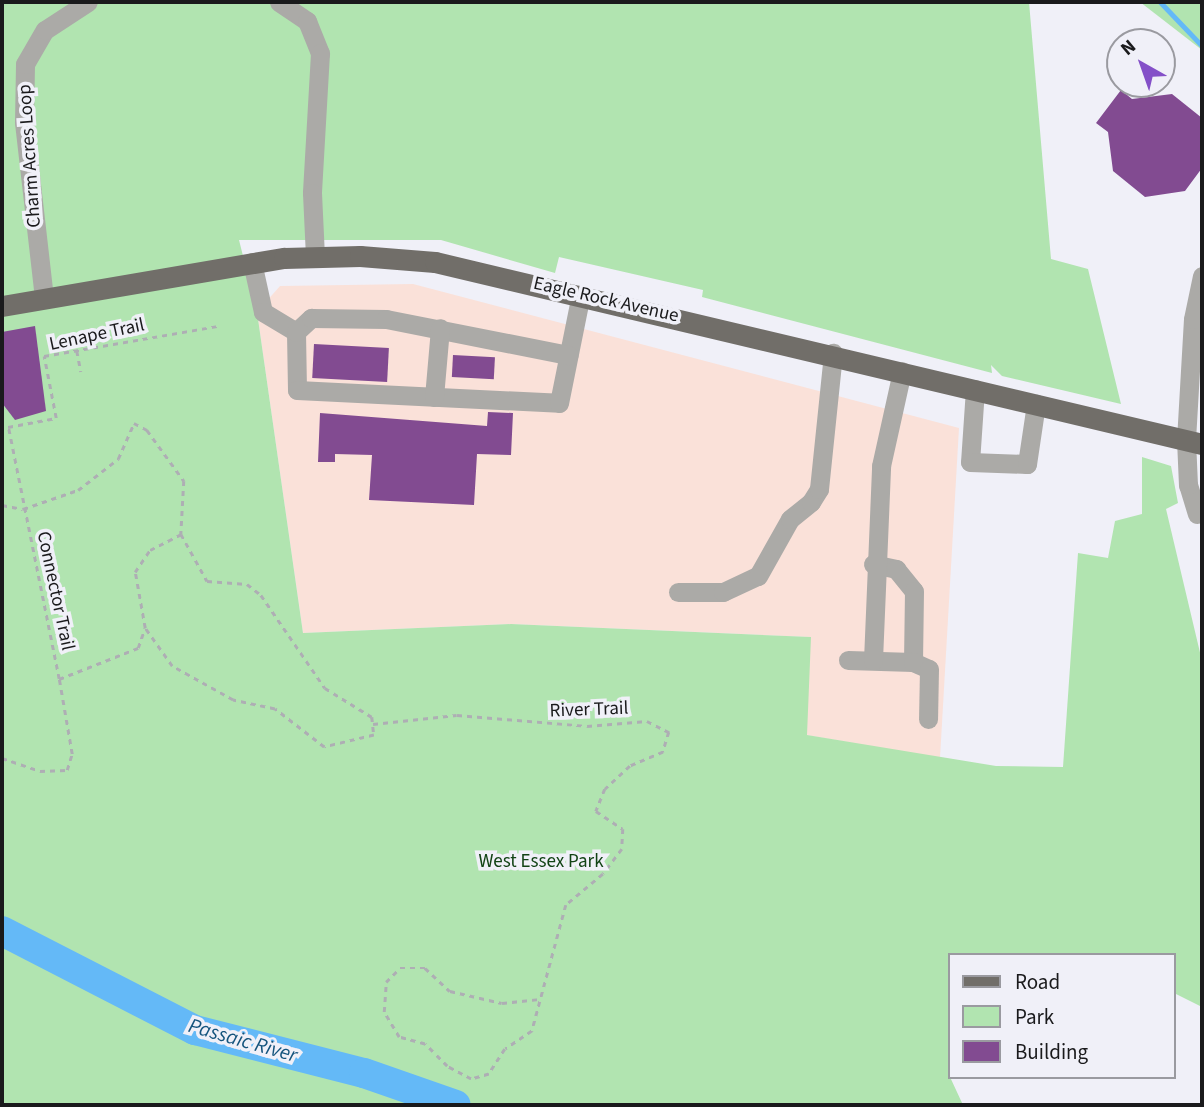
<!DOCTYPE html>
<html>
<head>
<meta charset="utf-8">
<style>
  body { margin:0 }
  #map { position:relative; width:1204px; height:1107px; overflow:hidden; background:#f0f0f8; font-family:"Source Sans 3",sans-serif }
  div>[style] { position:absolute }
  .industrial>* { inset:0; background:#fae1d9 }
  .green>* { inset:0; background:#b1e4b0 }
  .stream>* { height:5px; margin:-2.5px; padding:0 2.5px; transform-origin:2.5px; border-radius:2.5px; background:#64b9f7 }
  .river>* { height:30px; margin:-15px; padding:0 15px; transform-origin:15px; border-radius:15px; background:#64b9f7 }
  .building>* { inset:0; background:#824b91; transform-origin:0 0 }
  .path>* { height:2.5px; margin-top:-1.25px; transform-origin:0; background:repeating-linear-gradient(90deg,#aeaeb4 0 5px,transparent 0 10px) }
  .minor>* { height:19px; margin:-9.5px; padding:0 9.5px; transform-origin:9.5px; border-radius:9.5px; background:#abaaa7 }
  .major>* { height:21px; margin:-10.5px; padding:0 10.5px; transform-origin:10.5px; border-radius:10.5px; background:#716e69 }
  span { translate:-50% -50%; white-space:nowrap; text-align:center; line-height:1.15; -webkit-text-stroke:7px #f0f0f8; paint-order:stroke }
  .street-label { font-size:19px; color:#1a1a1c }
  .park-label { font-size:19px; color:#124315 }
  .water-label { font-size:21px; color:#15547d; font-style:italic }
  .frame { position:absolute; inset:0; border:4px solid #1a1a1c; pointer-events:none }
  .legend { position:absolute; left:948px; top:953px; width:228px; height:126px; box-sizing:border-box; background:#f0f0f8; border:2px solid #9a9aa0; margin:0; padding:9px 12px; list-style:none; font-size:21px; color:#1a1a1c }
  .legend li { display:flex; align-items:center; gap:14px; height:35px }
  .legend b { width:35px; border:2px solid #9a9aa0 }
  .north { position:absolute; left:1106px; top:28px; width:70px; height:70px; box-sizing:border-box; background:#f0f0f8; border:2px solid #9a9aa0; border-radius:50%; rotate:320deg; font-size:19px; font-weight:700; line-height:28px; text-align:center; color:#1a1a1c }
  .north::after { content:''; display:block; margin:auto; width:24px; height:32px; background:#8450c8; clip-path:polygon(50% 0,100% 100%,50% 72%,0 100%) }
</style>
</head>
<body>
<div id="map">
  <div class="industrial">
    <div style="clip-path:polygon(413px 284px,959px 428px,940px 758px,806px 735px,810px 637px,511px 624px,303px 633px,257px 312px,280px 286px)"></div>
  </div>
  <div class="green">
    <div style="clip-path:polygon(2px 2px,1029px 2px,1051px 259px,1088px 269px,1121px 404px,1002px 376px,991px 365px,992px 373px,702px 297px,703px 290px,559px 257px,555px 273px,441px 240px,239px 240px,257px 312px,303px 633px,511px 624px,811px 637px,807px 735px,996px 766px,1063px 767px,1078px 553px,1108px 558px,1115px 521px,1142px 514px,1142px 457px,1171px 466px,1178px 503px,1166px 509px,1202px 661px,1202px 1007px,1174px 993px,1174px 955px,950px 955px,950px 1077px,963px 1105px,2px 1105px)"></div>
    <div style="clip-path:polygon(1140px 2px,1202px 2px,1202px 50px)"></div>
  </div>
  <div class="stream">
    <div style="left:1160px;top:2px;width:61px;rotate:46.3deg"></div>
  </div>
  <div class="river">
    <div style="left:2px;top:931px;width:217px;rotate:27.2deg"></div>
    <div style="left:195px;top:1030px;width:174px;rotate:14.3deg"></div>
    <div style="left:364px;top:1073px;width:97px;rotate:19.2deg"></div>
  </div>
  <div class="building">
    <div style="clip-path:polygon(1121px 90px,1132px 99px,1172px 94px,1202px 118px,1202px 168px,1185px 191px,1145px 197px,1113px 171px,1108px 132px,1096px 123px)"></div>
    <div style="clip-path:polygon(35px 326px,46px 411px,15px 420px,2px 403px,2px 332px)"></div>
    <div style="left:314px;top:344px;width:75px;height:34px;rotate:3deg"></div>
    <div style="left:453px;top:355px;width:42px;height:22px;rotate:3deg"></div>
    <div style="clip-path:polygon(488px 412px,513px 413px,511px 455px,477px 454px,474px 505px,369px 500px,372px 455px,335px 454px,335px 462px,318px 462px,320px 413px,487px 426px)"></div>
  </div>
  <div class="path">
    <div style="left:77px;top:351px;width:21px;rotate:79deg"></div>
    <div style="left:2px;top:505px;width:21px;rotate:11deg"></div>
    <div style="left:23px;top:509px;width:58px;rotate:-19.1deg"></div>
    <div style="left:78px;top:490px;width:51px;rotate:-37.8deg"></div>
    <div style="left:118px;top:459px;width:39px;rotate:-66deg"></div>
    <div style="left:134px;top:423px;width:15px;rotate:28deg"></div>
    <div style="left:147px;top:430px;width:63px;rotate:54deg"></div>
    <div style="left:184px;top:481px;width:53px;rotate:93.2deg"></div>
    <div style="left:181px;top:534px;width:54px;rotate:61deg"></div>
    <div style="left:207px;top:581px;width:40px;rotate:4.3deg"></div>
    <div style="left:247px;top:584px;width:18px;rotate:38deg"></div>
    <div style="left:261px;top:595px;width:113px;rotate:55.5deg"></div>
    <div style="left:325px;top:688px;width:55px;rotate:31.7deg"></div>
    <div style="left:372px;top:717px;width:18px;rotate:84deg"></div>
    <div style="left:374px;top:735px;width:51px;rotate:166.5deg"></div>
    <div style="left:324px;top:747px;width:62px;rotate:-142.2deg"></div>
    <div style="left:275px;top:709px;width:43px;rotate:-167.9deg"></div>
    <div style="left:233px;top:700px;width:70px;rotate:-150.9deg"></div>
    <div style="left:172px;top:666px;width:47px;rotate:-125.4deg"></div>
    <div style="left:145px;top:628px;width:57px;rotate:-100.1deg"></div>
    <div style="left:135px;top:572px;width:27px;rotate:-56deg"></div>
    <div style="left:150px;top:550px;width:35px;rotate:-27deg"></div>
    <div style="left:59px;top:679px;width:257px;rotate:-101.4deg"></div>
    <div style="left:8px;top:427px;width:49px;rotate:-10.6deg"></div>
    <div style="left:56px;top:418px;width:63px;rotate:-101deg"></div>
    <div style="left:44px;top:356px;width:177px;rotate:-9.8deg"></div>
    <div style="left:373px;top:724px;width:84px;rotate:-6.1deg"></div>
    <div style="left:457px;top:715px;width:130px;rotate:4.8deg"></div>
    <div style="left:587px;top:726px;width:60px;rotate:-4.8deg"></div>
    <div style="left:647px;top:721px;width:25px;rotate:27deg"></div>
    <div style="left:669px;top:732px;width:21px;rotate:107deg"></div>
    <div style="left:663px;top:752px;width:36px;rotate:157deg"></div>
    <div style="left:630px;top:766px;width:34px;rotate:137deg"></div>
    <div style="left:605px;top:789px;width:24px;rotate:112deg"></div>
    <div style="left:596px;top:811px;width:32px;rotate:34deg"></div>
    <div style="left:623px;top:829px;width:20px;rotate:93deg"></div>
    <div style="left:622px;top:849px;width:31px;rotate:127deg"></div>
    <div style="left:603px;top:874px;width:48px;rotate:140deg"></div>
    <div style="left:566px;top:905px;width:131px;rotate:105.1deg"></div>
    <div style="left:532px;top:1031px;width:32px;rotate:146deg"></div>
    <div style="left:505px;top:1049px;width:30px;rotate:123deg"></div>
    <div style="left:489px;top:1074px;width:19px;rotate:164deg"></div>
    <div style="left:471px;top:1079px;width:27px;rotate:-152deg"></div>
    <div style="left:447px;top:1066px;width:31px;rotate:-135deg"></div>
    <div style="left:425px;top:1044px;width:27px;rotate:-165deg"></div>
    <div style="left:399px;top:1037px;width:29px;rotate:-121deg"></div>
    <div style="left:384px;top:1012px;width:30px;rotate:-86deg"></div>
    <div style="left:386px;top:982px;width:20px;rotate:-45deg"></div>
    <div style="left:400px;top:968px;width:25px"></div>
    <div style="left:425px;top:968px;width:34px;rotate:43deg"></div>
    <div style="left:450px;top:991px;width:53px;rotate:13deg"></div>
    <div style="left:502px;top:1003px;width:37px;rotate:-6deg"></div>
    <div style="left:2px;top:758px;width:40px;rotate:18.9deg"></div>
    <div style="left:40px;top:771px;width:27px;rotate:-2deg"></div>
    <div style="left:67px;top:770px;width:17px;rotate:-73deg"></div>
    <div style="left:72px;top:754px;width:76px;rotate:-99.8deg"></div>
    <div style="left:59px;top:679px;width:85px;rotate:-21.4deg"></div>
    <div style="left:138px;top:648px;width:21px;rotate:-71deg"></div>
  </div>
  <div class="minor">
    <div style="left:279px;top:2px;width:34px;rotate:34deg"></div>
    <div style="left:307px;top:21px;width:35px;rotate:68deg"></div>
    <div style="left:320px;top:53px;width:140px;rotate:93.3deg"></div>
    <div style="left:312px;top:193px;width:63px;rotate:87.3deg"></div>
    <div style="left:252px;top:262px;width:51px;rotate:77.6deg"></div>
    <div style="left:263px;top:312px;width:39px;rotate:31deg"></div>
    <div style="left:296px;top:332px;width:58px;rotate:89deg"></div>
    <div style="left:297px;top:390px;width:262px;rotate:2.8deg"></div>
    <div style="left:559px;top:403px;width:111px;rotate:-78.6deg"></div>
    <div style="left:44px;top:298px;width:177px;rotate:-96.5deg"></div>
    <div style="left:24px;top:122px;width:58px;rotate:-89deg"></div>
    <div style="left:25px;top:64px;width:39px;rotate:-60deg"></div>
    <div style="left:45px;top:30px;width:51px;rotate:-33.1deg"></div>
    <div style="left:296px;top:332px;width:21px;rotate:-43deg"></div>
    <div style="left:311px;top:318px;width:75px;rotate:0.8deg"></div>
    <div style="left:386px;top:319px;width:186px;rotate:11.2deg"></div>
    <div style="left:975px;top:389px;width:73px;rotate:93.9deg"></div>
    <div style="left:970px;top:462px;width:57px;rotate:2deg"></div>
    <div style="left:1027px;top:464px;width:61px;rotate:-81.5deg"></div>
    <div style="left:434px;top:397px;width:69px;rotate:-85deg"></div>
    <div style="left:1197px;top:514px;width:30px;rotate:-107deg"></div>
    <div style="left:1188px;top:485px;width:45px;rotate:-92.5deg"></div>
    <div style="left:1186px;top:440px;width:121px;rotate:-86.7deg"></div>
    <div style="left:1193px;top:319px;width:44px;rotate:-78.2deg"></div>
    <div style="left:873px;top:564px;width:24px;rotate:12deg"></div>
    <div style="left:896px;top:569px;width:28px;rotate:51deg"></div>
    <div style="left:914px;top:591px;width:71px;rotate:90.8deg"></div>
    <div style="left:678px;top:592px;width:45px"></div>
    <div style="left:723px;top:592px;width:38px;rotate:-25deg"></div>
    <div style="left:758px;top:576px;width:65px;rotate:-60.7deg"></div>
    <div style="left:790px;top:519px;width:27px;rotate:-39deg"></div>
    <div style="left:811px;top:502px;width:15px;rotate:-58deg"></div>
    <div style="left:819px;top:489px;width:137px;rotate:-84.1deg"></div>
    <div style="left:848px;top:660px;width:65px;rotate:1.8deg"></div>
    <div style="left:913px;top:662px;width:17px;rotate:24deg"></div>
    <div style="left:929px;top:669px;width:50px;rotate:91.1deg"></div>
    <div style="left:873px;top:660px;width:194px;rotate:-87.6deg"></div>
    <div style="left:881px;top:466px;width:97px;rotate:-77.5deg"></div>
  </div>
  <div class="major">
    <div style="left:2px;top:306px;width:286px;rotate:-9.7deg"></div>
    <div style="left:284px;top:258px;width:76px;rotate:-1.5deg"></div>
    <div style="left:360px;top:256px;width:75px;rotate:4.6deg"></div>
    <div style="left:435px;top:262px;width:788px;rotate:13.35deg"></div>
  </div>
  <div class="street-label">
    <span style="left:30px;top:156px;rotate:-94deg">Charm Acres Loop</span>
    <span style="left:606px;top:300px;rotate:13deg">Eagle Rock Avenue</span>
    <span style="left:97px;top:335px;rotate:-12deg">Lenape Trail</span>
    <span style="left:55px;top:591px;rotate:78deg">Connector Trail</span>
    <span style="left:589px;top:710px;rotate:-2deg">River Trail</span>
  </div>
  <div class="park-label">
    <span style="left:541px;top:862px">West Essex Park</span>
  </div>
  <div class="water-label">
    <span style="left:243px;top:1040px;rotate:16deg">Passaic River</span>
  </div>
  <div class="frame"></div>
  <ul class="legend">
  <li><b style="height:9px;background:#716e69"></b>Road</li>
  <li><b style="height:19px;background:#b1e4b0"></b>Park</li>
  <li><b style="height:19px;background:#824b91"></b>Building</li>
  </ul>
  <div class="north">N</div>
</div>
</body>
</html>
